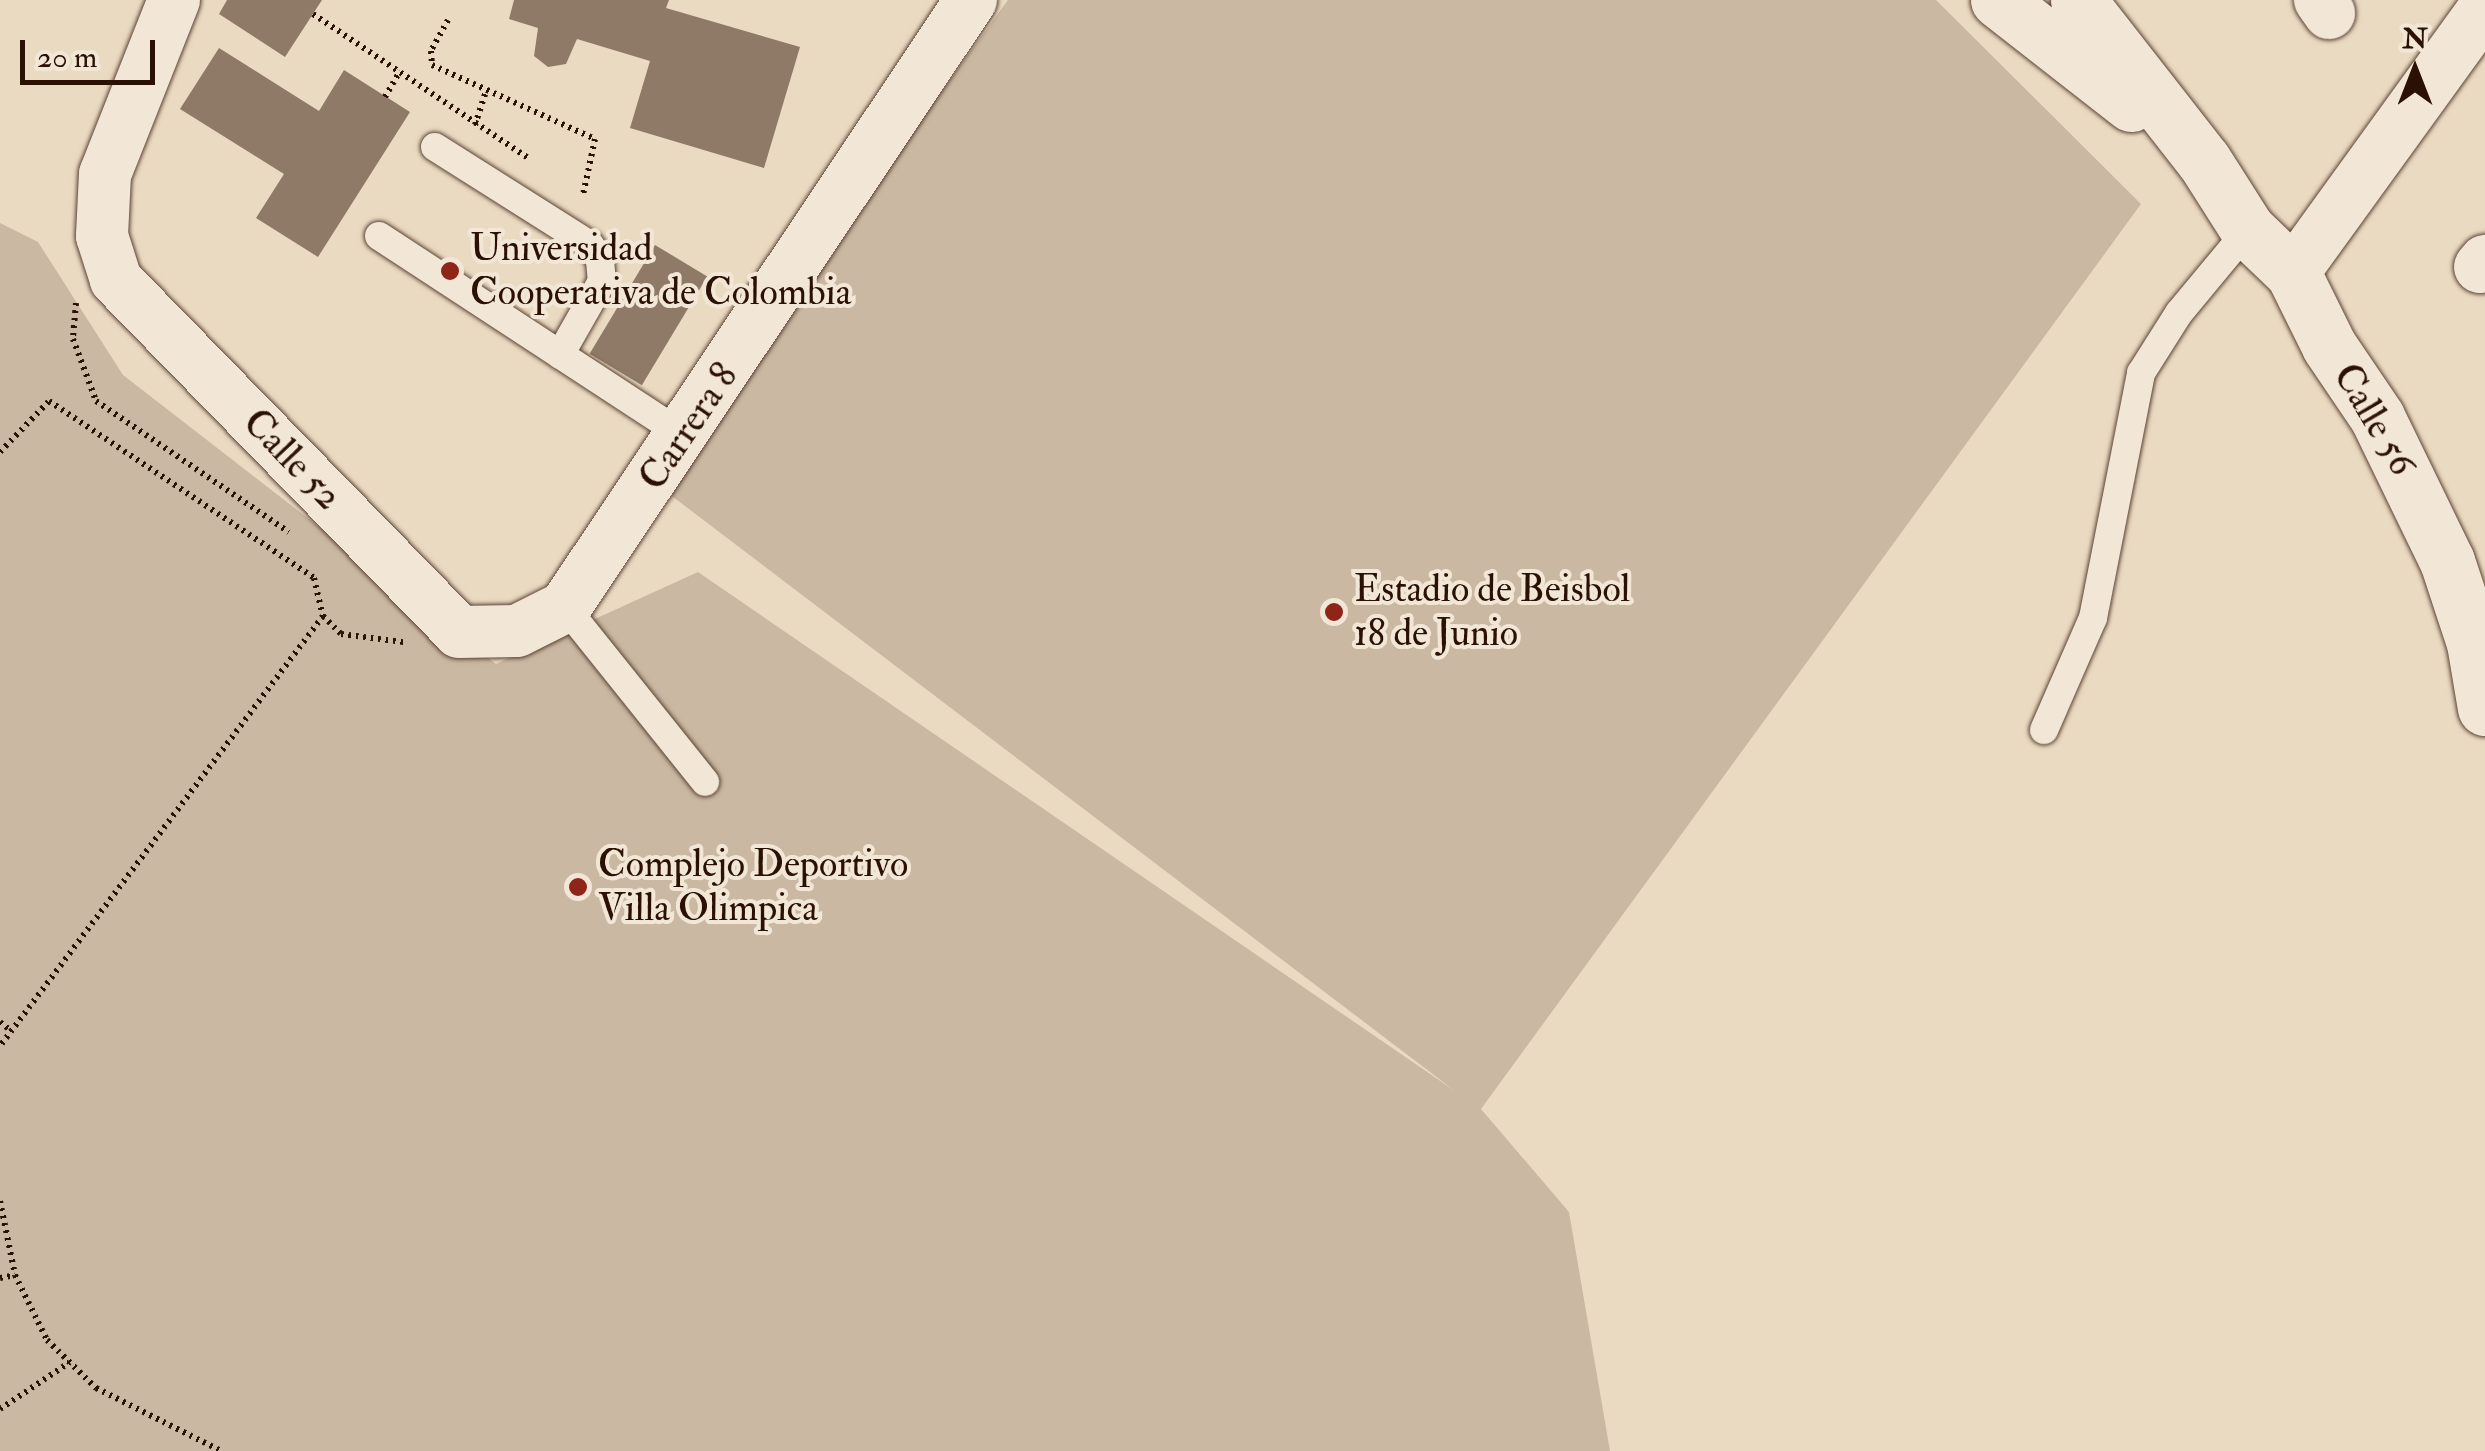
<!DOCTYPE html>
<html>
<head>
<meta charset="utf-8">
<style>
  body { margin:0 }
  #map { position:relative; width:2485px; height:1451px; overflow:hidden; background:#ebdac2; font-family:"IM FELL Double Pica",serif }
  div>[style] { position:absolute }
  .green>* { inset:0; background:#cab8a2 }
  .building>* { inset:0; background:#8f7a67; transform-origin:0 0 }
  .path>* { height:6px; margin-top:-3px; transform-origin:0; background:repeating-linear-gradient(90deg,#2b1104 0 2.5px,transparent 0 7.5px) }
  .roads { filter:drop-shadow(0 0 2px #5b4334) drop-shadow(0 0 2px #5b4334) }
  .lane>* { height:28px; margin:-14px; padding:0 14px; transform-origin:14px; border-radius:14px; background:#f2e7d7 }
  .street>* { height:52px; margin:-26px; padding:0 26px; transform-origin:26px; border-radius:26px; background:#f2e7d7 }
  .secondary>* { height:55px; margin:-27.5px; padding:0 27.5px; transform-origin:27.5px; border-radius:27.5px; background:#f2e7d7 }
  .dots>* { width:28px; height:28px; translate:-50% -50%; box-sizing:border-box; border:5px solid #f2e7d7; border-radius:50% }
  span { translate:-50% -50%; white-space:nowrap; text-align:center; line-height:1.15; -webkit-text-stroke:8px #f2e7d7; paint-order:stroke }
  .poi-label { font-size:38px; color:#2b1104 }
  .left { translate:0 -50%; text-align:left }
  .street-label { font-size:38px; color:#2b1104 }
  .north { position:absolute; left:2365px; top:20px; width:100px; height:100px; -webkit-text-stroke:8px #f2e7d7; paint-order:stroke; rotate:0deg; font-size:28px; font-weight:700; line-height:40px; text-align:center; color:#2b1104 }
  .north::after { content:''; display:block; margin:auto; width:35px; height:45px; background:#2b1104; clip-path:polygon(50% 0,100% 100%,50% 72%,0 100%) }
  .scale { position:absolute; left:20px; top:40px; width:135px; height:45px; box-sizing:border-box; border:5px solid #2b1104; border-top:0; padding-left:12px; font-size:30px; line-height:35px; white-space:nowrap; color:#2b1104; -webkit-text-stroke:8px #f2e7d7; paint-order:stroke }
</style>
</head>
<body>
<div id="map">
  <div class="green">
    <div style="clip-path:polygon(1008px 0,1936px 0,2141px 204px,1481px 1109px,1569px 1212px,1610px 1451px,0 1451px,0 223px,38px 242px,123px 375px,496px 664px,698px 572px,1455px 1091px,656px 484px)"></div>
  </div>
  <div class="building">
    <div style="clip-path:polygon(227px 0,322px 0,285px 57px,219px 14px)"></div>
    <div style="clip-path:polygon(514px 0,669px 0,666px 8px,800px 47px,764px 168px,630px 128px,650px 61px,577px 39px,566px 64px,548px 67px,534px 56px,538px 28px,509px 19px)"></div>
    <div style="clip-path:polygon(219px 48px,319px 111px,344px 70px,410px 112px,318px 257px,256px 218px,284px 174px,180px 109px)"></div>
    <div style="left:655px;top:245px;width:61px;height:127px;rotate:31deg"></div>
  </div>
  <div class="path">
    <div style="left:313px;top:14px;width:259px;rotate:33.8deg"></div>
    <div style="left:448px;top:20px;width:35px;rotate:119deg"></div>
    <div style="left:431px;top:51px;width:14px;rotate:86deg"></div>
    <div style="left:432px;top:65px;width:179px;rotate:24.4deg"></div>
    <div style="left:595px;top:139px;width:57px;rotate:102.1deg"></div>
    <div style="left:385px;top:97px;width:30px;rotate:-60deg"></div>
    <div style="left:475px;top:125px;width:36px;rotate:-72deg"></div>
    <div style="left:76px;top:303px;width:36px;rotate:95deg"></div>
    <div style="left:73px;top:339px;width:66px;rotate:69.6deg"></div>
    <div style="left:96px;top:401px;width:233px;rotate:34.2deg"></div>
    <div style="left:0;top:452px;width:71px;rotate:-46.1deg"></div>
    <div style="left:49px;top:401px;width:319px;rotate:33.7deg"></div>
    <div style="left:314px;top:578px;width:39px;rotate:77deg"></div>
    <div style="left:323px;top:616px;width:538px;rotate:126.91deg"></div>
    <div style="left:323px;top:616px;width:25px;rotate:45deg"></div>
    <div style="left:341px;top:634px;width:63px;rotate:7.4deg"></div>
    <div style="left:0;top:1022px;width:13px;rotate:39deg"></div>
    <div style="left:0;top:1201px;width:76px;rotate:78.5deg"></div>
    <div style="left:15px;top:1275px;width:72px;rotate:63.8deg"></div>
    <div style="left:47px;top:1340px;width:69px;rotate:44.4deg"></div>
    <div style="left:96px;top:1388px;width:140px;rotate:26.7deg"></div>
    <div style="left:0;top:1278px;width:15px;rotate:-11deg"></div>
    <div style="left:0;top:1409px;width:84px;rotate:-33.9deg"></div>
  </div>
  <div class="roads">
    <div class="lane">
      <div style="left:435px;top:147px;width:183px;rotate:32.3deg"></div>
      <div style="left:590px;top:245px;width:18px;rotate:56deg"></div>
      <div style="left:600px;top:260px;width:21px;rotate:85deg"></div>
      <div style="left:602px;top:281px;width:85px;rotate:119.6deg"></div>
      <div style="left:379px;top:236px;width:363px;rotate:33.2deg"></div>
      <div style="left:565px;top:607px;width:224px;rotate:51.3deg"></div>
      <div style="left:2044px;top:730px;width:122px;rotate:-66.4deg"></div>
      <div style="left:2093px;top:618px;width:250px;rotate:-78.9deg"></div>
      <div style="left:2141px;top:373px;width:71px;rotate:-57.7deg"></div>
      <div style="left:2179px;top:313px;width:108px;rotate:-50.3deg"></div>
    </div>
    <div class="street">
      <div style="left:174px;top:0;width:187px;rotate:111.6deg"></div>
      <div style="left:105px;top:174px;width:62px;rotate:92.8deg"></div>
      <div style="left:102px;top:236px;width:46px;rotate:72.3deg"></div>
      <div style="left:116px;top:280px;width:491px;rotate:45.7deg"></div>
      <div style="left:459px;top:632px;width:58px;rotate:-1deg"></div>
      <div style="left:517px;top:631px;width:54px;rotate:-26.6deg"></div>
      <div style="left:565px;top:607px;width:730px;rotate:-56.22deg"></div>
      <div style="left:2320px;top:0;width:16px;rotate:55deg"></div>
      <div style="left:2480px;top:267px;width:8px;rotate:-50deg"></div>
      <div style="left:2293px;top:273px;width:327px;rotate:-54.1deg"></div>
    </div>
    <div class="secondary">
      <div style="left:1998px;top:0;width:169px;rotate:38deg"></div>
      <div style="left:2078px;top:0;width:204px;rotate:52deg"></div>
      <div style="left:2204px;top:161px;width:82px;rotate:57.5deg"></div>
      <div style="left:2248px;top:230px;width:62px;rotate:43.7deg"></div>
      <div style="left:2293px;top:273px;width:81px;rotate:63.7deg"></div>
      <div style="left:2329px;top:346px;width:86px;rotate:55.9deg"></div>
      <div style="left:2377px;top:417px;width:160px;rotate:64.1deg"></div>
      <div style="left:2447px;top:561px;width:86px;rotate:71.8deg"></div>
      <div style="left:2474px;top:643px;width:66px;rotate:80.4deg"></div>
    </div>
  </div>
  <div class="dots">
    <div style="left:450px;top:271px;background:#8f2418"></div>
    <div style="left:1334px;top:612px;background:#8f2418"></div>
    <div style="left:578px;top:887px;background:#8f2418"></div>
  </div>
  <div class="poi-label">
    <span class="left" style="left:470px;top:271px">Universidad<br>Cooperativa de Colombia</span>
    <span class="left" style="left:1354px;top:612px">Estadio de Beisbol<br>18 de Junio</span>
    <span class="left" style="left:598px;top:887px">Complejo Deportivo<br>Villa Olimpica</span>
  </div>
  <div class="street-label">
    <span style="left:2374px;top:420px;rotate:59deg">Calle 56</span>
    <span style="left:689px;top:427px;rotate:-56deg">Carrera 8</span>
    <span style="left:292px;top:460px;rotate:46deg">Calle 52</span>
  </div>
  <div class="north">N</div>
  <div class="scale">20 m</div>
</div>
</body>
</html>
